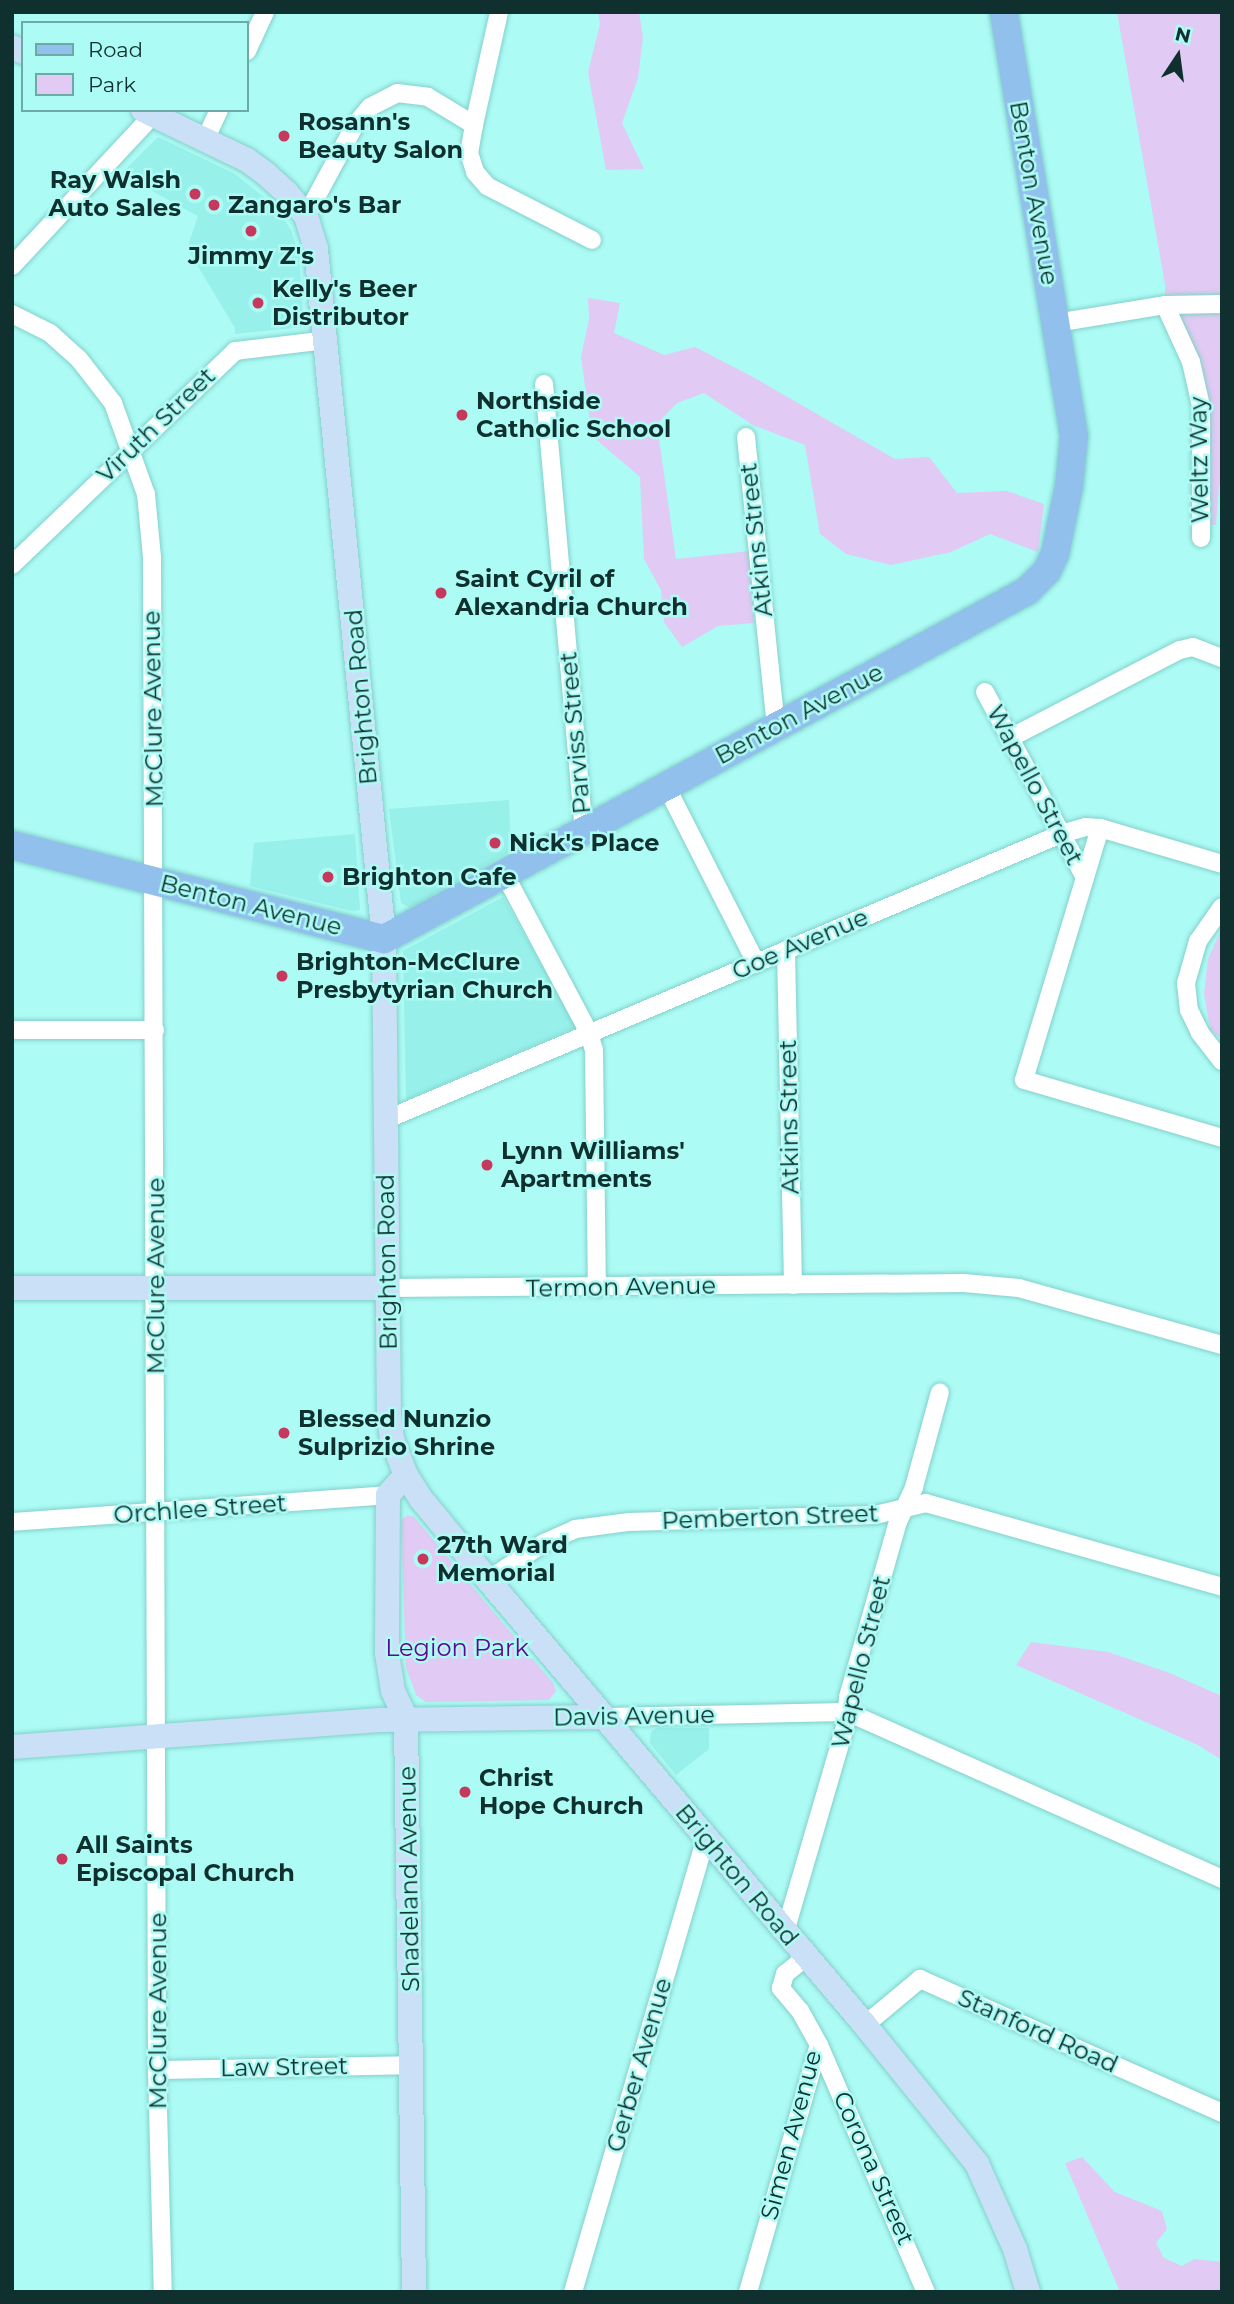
<!DOCTYPE html>
<html>
<head>
<meta charset="utf-8">
<style>
  body { margin:0 }
  #map { position:relative; width:1234px; height:2304px; overflow:hidden; background:#adfbf5; font-family:Montserrat,sans-serif }
  div>[style] { position:absolute }
  .built>* { inset:0; background:#97f0ea }
  .green>* { inset:0; background:#e1caf3 }
  .roads { filter:drop-shadow(0 0 2px #83d0cb) drop-shadow(0 0 2px #83d0cb) }
  .street>* { height:18px; margin:-9px; padding:0 9px; transform-origin:9px; border-radius:9px; background:#fff }
  .secondary>* { height:24px; margin:-12px; padding:0 12px; transform-origin:12px; border-radius:12px; background:#c9e0f6 }
  .primary>* { height:28px; margin:-14px; padding:0 14px; transform-origin:14px; border-radius:14px; background:#92c0ec }
  .dots>* { width:19px; height:19px; translate:-50% -50%; box-sizing:border-box; border:4px solid #adfbf5; border-radius:50% }
  span { translate:-50% -50%; white-space:nowrap; text-align:center; line-height:1.15; -webkit-text-stroke:5px #adfbf5; paint-order:stroke }
  .poi-label { font-size:24px; color:#0f302e; font-weight:700 }
  .left { translate:0 -50%; text-align:left }
  .right { translate:-100% -50%; text-align:right }
  .street-label { font-size:24px; color:#0f302e }
  .park-label { font-size:24px; color:#670394 }
  .frame { position:absolute; inset:0; border:14px solid #0f302e; pointer-events:none }
  .legend { position:absolute; left:21px; top:21px; width:228px; height:91px; box-sizing:border-box; background:#adfbf5; border:2px solid #6eaaa5; margin:0; padding:9px 12px; list-style:none; font-size:21px; color:#0f302e }
  .legend li { display:flex; align-items:center; gap:14px; height:35px }
  .legend b { width:35px; border:2px solid #6eaaa5 }
  .north { position:absolute; left:1143px; top:21px; width:70px; height:70px; -webkit-text-stroke:5px #adfbf5; paint-order:stroke; rotate:13deg; font-size:19px; font-weight:700; line-height:28px; text-align:center; color:#0f302e }
  .north::after { content:''; display:block; margin:auto; width:24px; height:32px; background:#0f302e; clip-path:polygon(50% 0,100% 100%,50% 72%,0 100%) }
</style>
</head>
<body>
<div id="map">
  <div class="built">
    <div style="clip-path:polygon(158px 137px,235px 174px,275px 206px,291px 230px,299px 255px,304px 327px,235px 334px,235px 328px,187px 248px,198px 216px,121px 174px)"></div>
    <div style="clip-path:polygon(509px 800px,511px 851px,410px 908px,401px 903px,389px 809px)"></div>
    <div style="clip-path:polygon(355px 834px,360px 910px,352px 911px,250px 886px,254px 843px)"></div>
    <div style="clip-path:polygon(503px 897px,577px 1027px,406px 1100px,403px 951px)"></div>
    <div style="clip-path:polygon(656px 1728px,709px 1728px,709px 1749px,676px 1775px,650px 1743px,651px 1732px)"></div>
  </div>
  <div class="green">
    <div style="clip-path:polygon(598px 12px,639px 12px,643px 37px,638px 78px,622px 123px,644px 169px,606px 170px,588px 72px,600px 24px)"></div>
    <div style="clip-path:polygon(1117px 12px,1222px 12px,1222px 485px,1219px 485px,1216px 525px,1191px 524px,1197px 480px,1197px 415px,1189px 379px,1165px 320px,1165px 284px)"></div>
    <div style="clip-path:polygon(588px 298px,620px 303px,614px 333px,664px 355px,695px 347px,753px 377px,895px 459px,929px 457px,957px 493px,1007px 491px,1044px 504px,1038px 552px,990px 534px,951px 552px,891px 565px,846px 554px,820px 534px,805px 445px,753px 425px,704px 393px,677px 403px,657px 424px,676px 559px,750px 551px,754px 623px,718px 626px,682px 647px,664px 622px,661px 590px,644px 559px,640px 477px,592px 436px,581px 357px,589px 319px)"></div>
    <div style="clip-path:polygon(1222px 928px,1222px 1040px,1210px 1029px,1204px 993px,1208px 959px)"></div>
    <div style="clip-path:polygon(408px 1515px,414px 1517px,553px 1683px,556px 1691px,549px 1700px,426px 1702px,416px 1695px,406px 1668px,401px 1524px,402px 1519px)"></div>
    <div style="clip-path:polygon(1031px 1642px,1108px 1652px,1167px 1672px,1222px 1696px,1222px 1760px,1198px 1745px,1016px 1665px)"></div>
    <div style="clip-path:polygon(1082px 2157px,1115px 2192px,1162px 2211px,1167px 2229px,1156px 2243px,1164px 2258px,1182px 2266px,1194px 2259px,1222px 2262px,1222px 2292px,1120px 2292px,1065px 2163px)"></div>
  </div>
  <div class="roads">
    <div class="street">
      <div style="left:247px;top:51px;width:43px;rotate:-65.2deg"></div>
      <div style="left:474px;top:125px;width:116px;rotate:-77.5deg"></div>
      <div style="left:205px;top:140px;width:33px;rotate:-65deg"></div>
      <div style="left:306px;top:216px;width:103px;rotate:-61.7deg"></div>
      <div style="left:355px;top:125px;width:23px;rotate:-50deg"></div>
      <div style="left:370px;top:107px;width:30px;rotate:-27deg"></div>
      <div style="left:397px;top:93px;width:31px;rotate:7deg"></div>
      <div style="left:428px;top:97px;width:54px;rotate:31.3deg"></div>
      <div style="left:474px;top:125px;width:28px;rotate:100deg"></div>
      <div style="left:469px;top:153px;width:20px;rotate:72deg"></div>
      <div style="left:475px;top:172px;width:18px;rotate:49deg"></div>
      <div style="left:487px;top:186px;width:118px;rotate:27.2deg"></div>
      <div style="left:12px;top:266px;width:207px;rotate:-47deg"></div>
      <div style="left:1165px;top:305px;width:63px;rotate:65.5deg"></div>
      <div style="left:1191px;top:362px;width:45px;rotate:77.2deg"></div>
      <div style="left:1201px;top:406px;width:132px;rotate:90deg"></div>
      <div style="left:12px;top:314px;width:42px;rotate:26.6deg"></div>
      <div style="left:50px;top:333px;width:39px;rotate:42deg"></div>
      <div style="left:79px;top:359px;width:56px;rotate:52.3deg"></div>
      <div style="left:113px;top:403px;width:97px;rotate:70.1deg"></div>
      <div style="left:146px;top:494px;width:63px;rotate:84.6deg"></div>
      <div style="left:152px;top:557px;width:1513px;rotate:89.81deg"></div>
      <div style="left:157px;top:2070px;width:222px;rotate:88.5deg"></div>
      <div style="left:1056px;top:323px;width:110px;rotate:-9.4deg"></div>
      <div style="left:1165px;top:305px;width:57px;rotate:-1deg"></div>
      <div style="left:544px;top:384px;width:448px;rotate:84.9deg"></div>
      <div style="left:746px;top:437px;width:292px;rotate:84.1deg"></div>
      <div style="left:12px;top:565px;width:309px;rotate:-43.8deg"></div>
      <div style="left:235px;top:351px;width:93px;rotate:-6.8deg"></div>
      <div style="left:985px;top:692px;width:211px;rotate:61.7deg"></div>
      <div style="left:1010px;top:738px;width:191px;rotate:-27.4deg"></div>
      <div style="left:1180px;top:650px;width:13px;rotate:-13deg"></div>
      <div style="left:1193px;top:647px;width:31px;rotate:21deg"></div>
      <div style="left:666px;top:786px;width:199px;rotate:63deg"></div>
      <div style="left:1100px;top:828px;width:263px;rotate:106.8deg"></div>
      <div style="left:1024px;top:1080px;width:206px;rotate:16.3deg"></div>
      <div style="left:504px;top:873px;width:181px;rotate:62deg"></div>
      <div style="left:589px;top:1033px;width:18px;rotate:74deg"></div>
      <div style="left:594px;top:1050px;width:238px;rotate:89.3deg"></div>
      <div style="left:1222px;top:907px;width:42px;rotate:125.2deg"></div>
      <div style="left:1198px;top:941px;width:44px;rotate:105.9deg"></div>
      <div style="left:1186px;top:983px;width:27px;rotate:84deg"></div>
      <div style="left:1189px;top:1010px;width:25px;rotate:64deg"></div>
      <div style="left:1200px;top:1033px;width:36px;rotate:52deg"></div>
      <div style="left:786px;top:950px;width:335px;rotate:88.8deg"></div>
      <div style="left:12px;top:1030px;width:143px"></div>
      <div style="left:385px;top:1120px;width:734px;rotate:-22.93deg"></div>
      <div style="left:1061px;top:834px;width:25px;rotate:-16deg"></div>
      <div style="left:1085px;top:827px;width:15px;rotate:4deg"></div>
      <div style="left:1100px;top:828px;width:127px;rotate:16.4deg"></div>
      <div style="left:387px;top:1288px;width:577px;rotate:-0.5deg"></div>
      <div style="left:964px;top:1283px;width:55px;rotate:5.2deg"></div>
      <div style="left:1019px;top:1288px;width:211px;rotate:15.7deg"></div>
      <div style="left:12px;top:1522px;width:377px;rotate:-4.1deg"></div>
      <div style="left:488px;top:1580px;width:67px;rotate:-33.5deg"></div>
      <div style="left:544px;top:1543px;width:34px;rotate:-24deg"></div>
      <div style="left:575px;top:1529px;width:53px;rotate:-7.5deg"></div>
      <div style="left:628px;top:1522px;width:247px;rotate:-1.6deg"></div>
      <div style="left:875px;top:1515px;width:52px;rotate:-13.2deg"></div>
      <div style="left:926px;top:1503px;width:308px;rotate:15.8deg"></div>
      <div style="left:604px;top:1717px;width:243px;rotate:-1.2deg"></div>
      <div style="left:847px;top:1712px;width:411px;rotate:24deg"></div>
      <div style="left:785px;top:1932px;width:214px;rotate:-73.7deg"></div>
      <div style="left:845px;top:1727px;width:30px;rotate:-84deg"></div>
      <div style="left:848px;top:1697px;width:182px;rotate:-74.1deg"></div>
      <div style="left:898px;top:1522px;width:38px;rotate:-65deg"></div>
      <div style="left:914px;top:1487px;width:98px;rotate:-74.7deg"></div>
      <div style="left:865px;top:2025px;width:72px;rotate:-39.9deg"></div>
      <div style="left:920px;top:1979px;width:330px;rotate:23.9deg"></div>
      <div style="left:819px;top:2045px;width:269px;rotate:66.6deg"></div>
      <div style="left:157px;top:2070px;width:255px;rotate:-1.1deg"></div>
      <div style="left:573px;top:2292px;width:473px;rotate:-73.7deg"></div>
      <div style="left:748px;top:2292px;width:257px;rotate:-74deg"></div>
      <div style="left:819px;top:2045px;width:39px;rotate:-119deg"></div>
      <div style="left:800px;top:2011px;width:30px;rotate:-130deg"></div>
      <div style="left:781px;top:1988px;width:15px;rotate:-74deg"></div>
      <div style="left:785px;top:1974px;width:27px;rotate:-39deg"></div>
    </div>
    <div class="secondary">
      <div style="left:12px;top:47px;width:12px;rotate:24deg"></div>
      <div style="left:143px;top:110px;width:115px;rotate:25.7deg"></div>
      <div style="left:247px;top:160px;width:24px;rotate:36deg"></div>
      <div style="left:266px;top:174px;width:27px;rotate:42deg"></div>
      <div style="left:286px;top:192px;width:31px;rotate:50deg"></div>
      <div style="left:306px;top:216px;width:34px;rotate:73deg"></div>
      <div style="left:316px;top:249px;width:693px;rotate:84.37deg"></div>
      <div style="left:384px;top:939px;width:476px;rotate:89.4deg"></div>
      <div style="left:389px;top:1415px;width:24px;rotate:83deg"></div>
      <div style="left:392px;top:1439px;width:39px;rotate:69deg"></div>
      <div style="left:406px;top:1475px;width:28px;rotate:58deg"></div>
      <div style="left:421px;top:1499px;width:105px;rotate:50.4deg"></div>
      <div style="left:488px;top:1580px;width:583px;rotate:49.73deg"></div>
      <div style="left:865px;top:2025px;width:179px;rotate:51.1deg"></div>
      <div style="left:977px;top:2164px;width:93px;rotate:65.9deg"></div>
      <div style="left:1015px;top:2249px;width:45px;rotate:73.2deg"></div>
      <div style="left:12px;top:1288px;width:375px"></div>
      <div style="left:406px;top:1475px;width:27px;rotate:132deg"></div>
      <div style="left:388px;top:1495px;width:158px;rotate:90.4deg"></div>
      <div style="left:387px;top:1653px;width:38px;rotate:81deg"></div>
      <div style="left:393px;top:1691px;width:31px;rotate:65deg"></div>
      <div style="left:406px;top:1719px;width:573px;rotate:89.2deg"></div>
      <div style="left:12px;top:1747px;width:372px;rotate:-4.2deg"></div>
      <div style="left:383px;top:1720px;width:221px;rotate:-0.8deg"></div>
    </div>
    <div class="primary">
      <div style="left:12px;top:845px;width:384px;rotate:14.2deg"></div>
      <div style="left:384px;top:939px;width:731px;rotate:-28.42deg"></div>
      <div style="left:1027px;top:591px;width:28px;rotate:-45deg"></div>
      <div style="left:1047px;top:571px;width:19px;rotate:-65deg"></div>
      <div style="left:1055px;top:554px;width:69px;rotate:-78.4deg"></div>
      <div style="left:1069px;top:486px;width:50px;rotate:-84.3deg"></div>
      <div style="left:1074px;top:436px;width:430px;rotate:-99.4deg"></div>
    </div>
  </div>
  <div class="dots">
    <div style="left:284px;top:136px;background:#c7385d"></div>
    <div style="left:195px;top:194px;background:#c7385d"></div>
    <div style="left:214px;top:205px;background:#c7385d"></div>
    <div style="left:251px;top:231px;background:#c7385d"></div>
    <div style="left:258px;top:303px;background:#c7385d"></div>
    <div style="left:462px;top:415px;background:#c7385d"></div>
    <div style="left:441px;top:593px;background:#c7385d"></div>
    <div style="left:495px;top:843px;background:#c7385d"></div>
    <div style="left:328px;top:877px;background:#c7385d"></div>
    <div style="left:282px;top:976px;background:#c7385d"></div>
    <div style="left:487px;top:1165px;background:#c7385d"></div>
    <div style="left:284px;top:1433px;background:#c7385d"></div>
    <div style="left:423px;top:1559px;background:#c7385d"></div>
    <div style="left:465px;top:1792px;background:#c7385d"></div>
    <div style="left:62px;top:1859px;background:#c7385d"></div>
  </div>
  <div class="poi-label">
    <span class="left" style="left:298px;top:136px">Rosann's<br>Beauty Salon</span>
    <span class="right" style="left:181px;top:194px">Ray Walsh<br>Auto Sales</span>
    <span class="left" style="left:228px;top:205px">Zangaro's Bar</span>
    <span style="left:251px;top:256px">Jimmy Z's</span>
    <span class="left" style="left:272px;top:303px">Kelly's Beer<br>Distributor</span>
    <span class="left" style="left:476px;top:415px">Northside<br>Catholic School</span>
    <span class="left" style="left:455px;top:593px">Saint Cyril of<br>Alexandria Church</span>
    <span class="left" style="left:509px;top:843px">Nick's Place</span>
    <span class="left" style="left:342px;top:877px">Brighton Cafe</span>
    <span class="left" style="left:296px;top:976px">Brighton-McClure<br>Presbytyrian Church</span>
    <span class="left" style="left:501px;top:1165px">Lynn Williams'<br>Apartments</span>
    <span class="left" style="left:298px;top:1433px">Blessed Nunzio<br>Sulprizio Shrine</span>
    <span class="left" style="left:437px;top:1559px">27th Ward<br>Memorial</span>
    <span class="left" style="left:479px;top:1792px">Christ<br>Hope Church</span>
    <span class="left" style="left:76px;top:1859px">All Saints<br>Episcopal Church</span>
  </div>
  <div class="street-label">
    <span style="left:1034px;top:193px;rotate:80deg">Benton Avenue</span>
    <span style="left:156px;top:425px;rotate:-44deg">Viruth Street</span>
    <span style="left:1199px;top:460px;rotate:-91deg">Weltz Way</span>
    <span style="left:756px;top:540px;rotate:-96deg">Atkins Street</span>
    <span style="left:361px;top:697px;rotate:-95deg">Brighton Road</span>
    <span style="left:153px;top:709px;rotate:-91deg">McClure Avenue</span>
    <span style="left:799px;top:714px;rotate:-28deg">Benton Avenue</span>
    <span style="left:575px;top:733px;rotate:-95deg">Parviss Street</span>
    <span style="left:1035px;top:785px;rotate:62deg">Wapello Street</span>
    <span style="left:251px;top:905px;rotate:14deg">Benton Avenue</span>
    <span style="left:800px;top:944px;rotate:-23deg">Goe Avenue</span>
    <span style="left:789px;top:1117px;rotate:-91deg">Atkins Street</span>
    <span style="left:387px;top:1262px;rotate:-91deg">Brighton Road</span>
    <span style="left:156px;top:1276px;rotate:-90deg">McClure Avenue</span>
    <span style="left:621px;top:1287px;rotate:-1deg">Termon Avenue</span>
    <span style="left:200px;top:1509px;rotate:-4deg">Orchlee Street</span>
    <span style="left:770px;top:1517px;rotate:-2deg">Pemberton Street</span>
    <span style="left:861px;top:1662px;rotate:-76deg">Wapello Street</span>
    <span style="left:634px;top:1716px;rotate:-1deg">Davis Avenue</span>
    <span style="left:737px;top:1875px;rotate:50deg">Brighton Road</span>
    <span style="left:409px;top:1879px;rotate:-91deg">Shadeland Avenue</span>
    <span style="left:158px;top:2011px;rotate:-90deg">McClure Avenue</span>
    <span style="left:1038px;top:2031px;rotate:24deg">Stanford Road</span>
    <span style="left:639px;top:2065px;rotate:-74deg">Gerber Avenue</span>
    <span style="left:284px;top:2067px;rotate:-1deg">Law Street</span>
    <span style="left:791px;top:2135px;rotate:-75deg">Simen Avenue</span>
    <span style="left:874px;top:2168px;rotate:66deg">Corona Street</span>
  </div>
  <div class="park-label">
    <span style="left:457px;top:1648px">Legion Park</span>
  </div>
  <div class="frame"></div>
  <ul class="legend">
  <li><b style="height:9px;background:#92c0ec"></b>Road</li>
  <li><b style="height:19px;background:#e1caf3"></b>Park</li>
  </ul>
  <div class="north">N</div>
</div>
</body>
</html>
